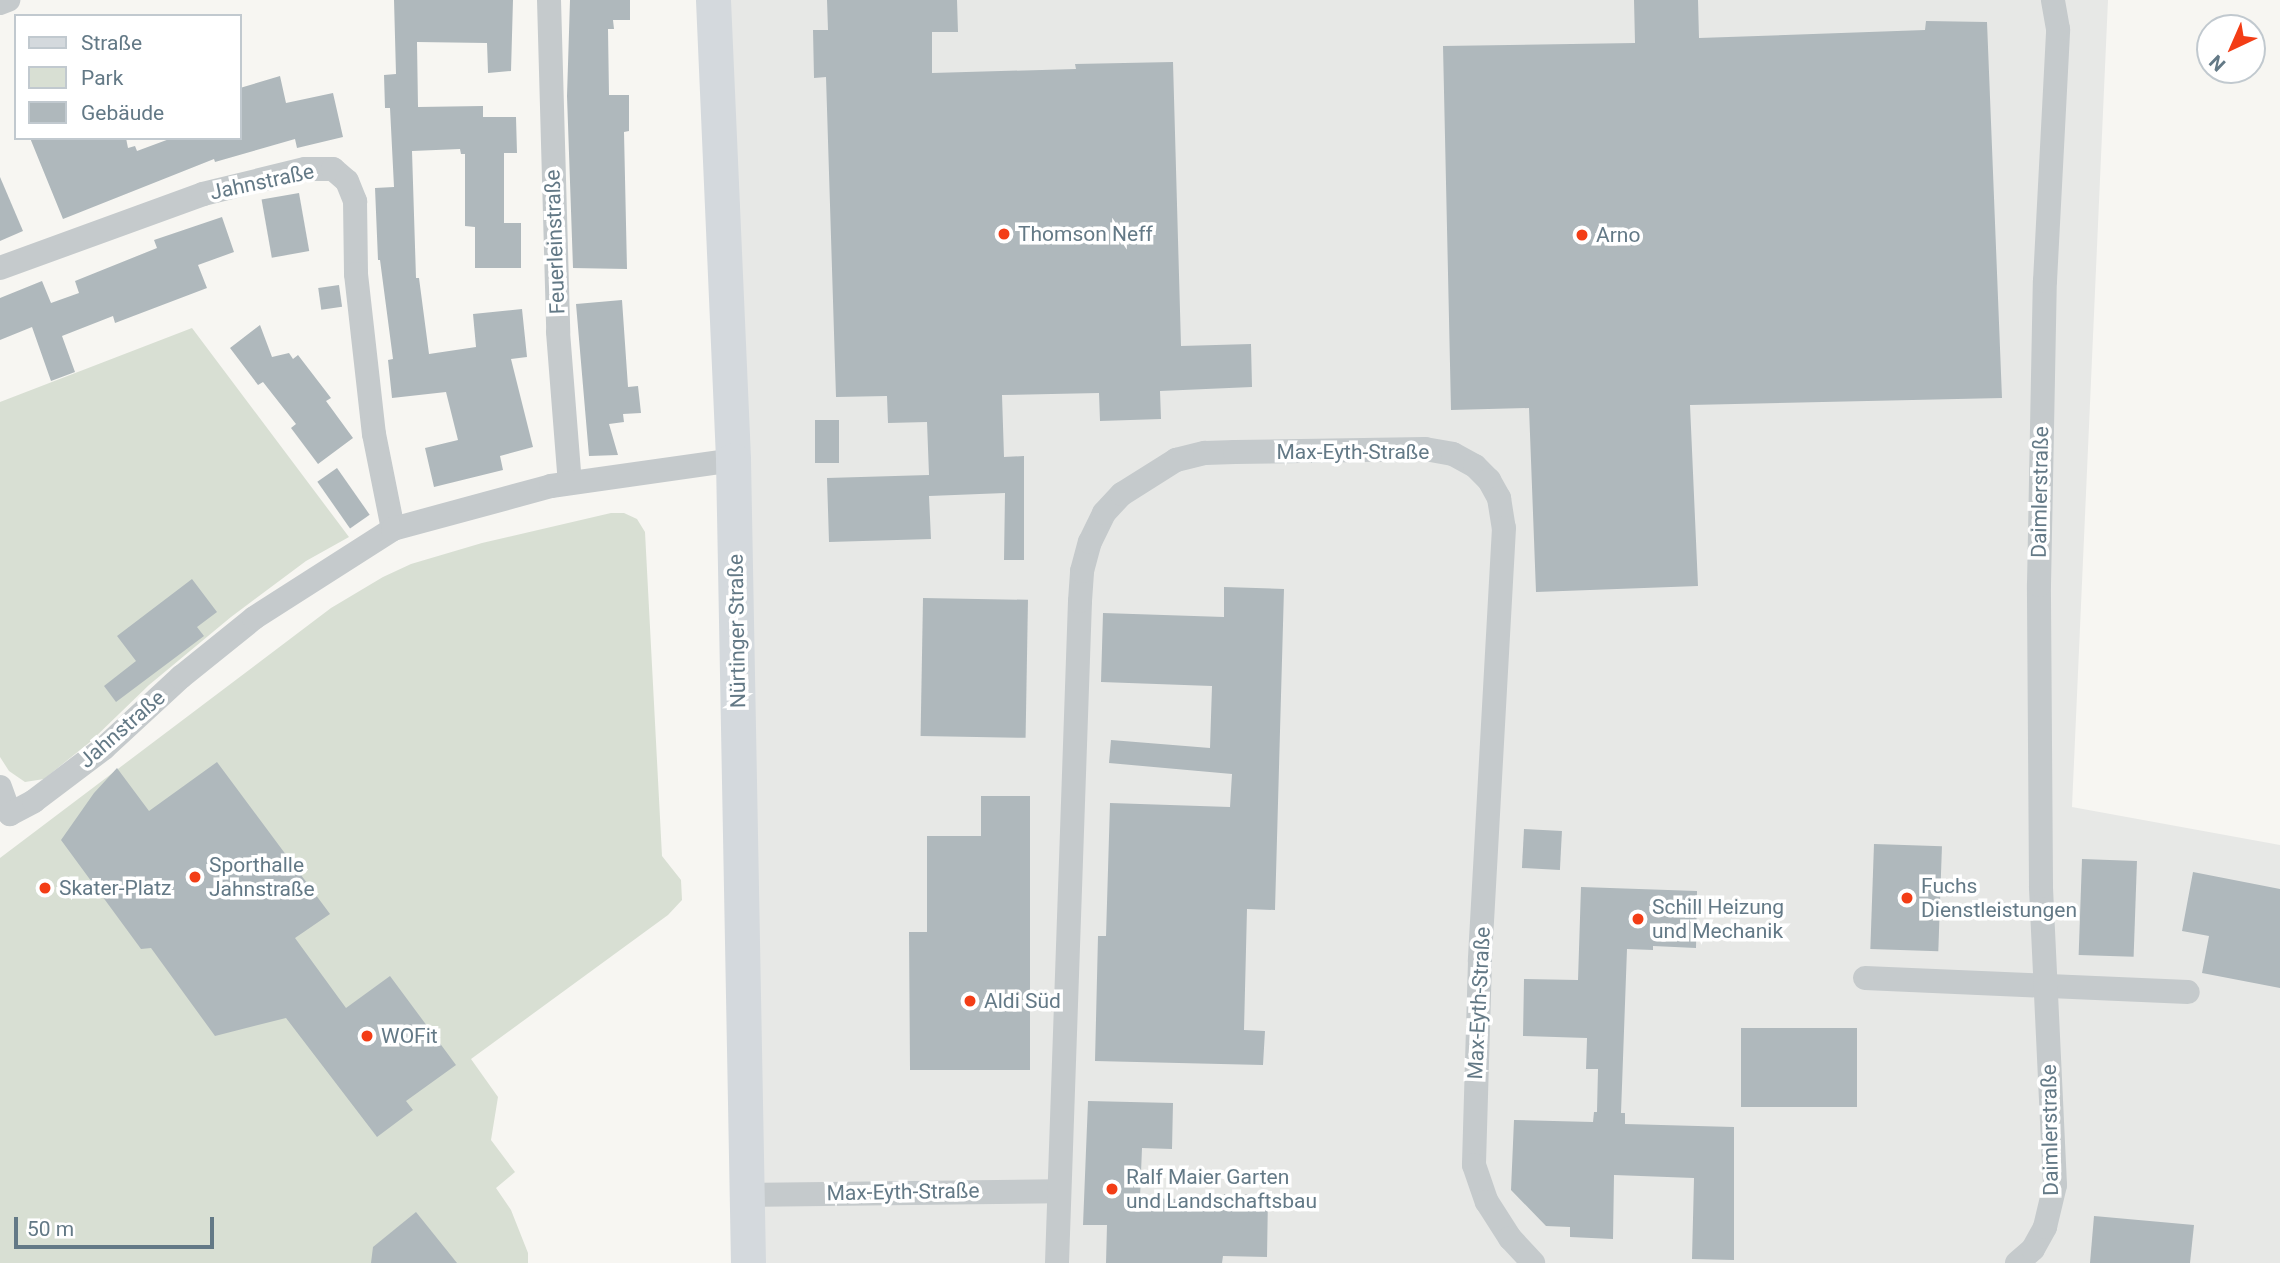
<!DOCTYPE html>
<html>
<head>
<meta charset="utf-8">
<style>
  body { margin:0 }
  #map { position:relative; width:2280px; height:1263px; overflow:hidden; background:#f7f6f2; font-family:Roboto,sans-serif }
  div>[style] { position:absolute }
  .built>* { inset:0; background:#e7e8e6 }
  .green>* { inset:0; background:#d8dfd3 }
  .building>* { inset:0; background:#afb8bc; transform-origin:0 0 }
  .minor>* { height:24px; margin:-12px; padding:0 12px; transform-origin:12px; border-radius:12px; background:#c5cacc }
  .secondary>* { height:35px; margin:-17.5px; padding:0 17.5px; transform-origin:17.5px; border-radius:17.5px; background:#d4d9dd }
  .dots>* { width:19px; height:19px; translate:-50% -50%; box-sizing:border-box; border:4px solid #fff; border-radius:50% }
  span { translate:-50% -50%; white-space:nowrap; text-align:center; line-height:1.15; -webkit-text-stroke:7px #fff; paint-order:stroke }
  .street-label { font-size:21px; color:#637986 }
  .poi-label { font-size:21px; color:#637986 }
  .left { translate:0 -50%; text-align:left }
  .legend { position:absolute; left:14px; top:14px; width:228px; height:126px; box-sizing:border-box; background:#fff; border:2px solid #c1c9cf; margin:0; padding:9px 12px; list-style:none; font-size:21px; color:#637986 }
  .legend li { display:flex; align-items:center; gap:14px; height:35px }
  .legend b { width:35px; border:2px solid #c1c9cf }
  .north { position:absolute; left:2196px; top:14px; width:70px; height:70px; box-sizing:border-box; background:#fff; border:2px solid #c1c9cf; border-radius:50%; rotate:224deg; font-size:19px; font-weight:700; line-height:28px; text-align:center; color:#637986 }
  .north::after { content:''; display:block; margin:auto; width:24px; height:32px; background:#f33d16; clip-path:polygon(50% 0,100% 100%,50% 72%,0 100%) }
  .scale { position:absolute; left:14px; top:1217px; width:200px; height:32px; box-sizing:border-box; border:4px solid #637986; border-top:0; padding-left:9px; font-size:21px; line-height:24px; white-space:nowrap; color:#637986; -webkit-text-stroke:5px #fff; paint-order:stroke }
</style>
</head>
<body>
<div id="map">
  <div class="built">
    <div style="clip-path:polygon(713px 0,2108px 0,2072px 807px,2280px 845px,2280px 1263px,748px 1263px)"></div>
  </div>
  <div class="green">
    <div style="clip-path:polygon(192px 328px,349px 537px,306px 561px,231px 617px,149px 685px,90px 742px,44px 779px,25px 782px,9px 771px,0 757px,0 402px)"></div>
    <div style="clip-path:polygon(611px 513px,624px 513px,637px 519px,645px 532px,662px 856px,681px 880px,682px 900px,668px 915px,471px 1059px,498px 1097px,491px 1140px,515px 1172px,496px 1188px,511px 1210px,528px 1253px,528px 1263px,0 1263px,0 858px,331px 608px,383px 577px,411px 564px,482px 543px)"></div>
  </div>
  <div class="building">
    <div style="clip-path:polygon(394px 0,513px 0,511px 71px,488px 73px,487px 43px,417px 42px,418px 107px,483px 106px,483px 117px,516px 117px,517px 153px,504px 153px,504px 223px,521px 223px,521px 268px,475px 268px,475px 227px,465px 226px,465px 154px,461px 154px,460px 149px,412px 151px,416px 278px,419px 278px,429px 354px,476px 347px,473px 314px,522px 309px,527px 357px,511px 359px,533px 447px,500px 456px,503px 470px,434px 487px,425px 448px,458px 440px,446px 392px,392px 398px,388px 360px,393px 359px,380px 260px,378px 260px,375px 188px,394px 187px,390px 108px,385px 108px,384px 75px,396px 74px)"></div>
    <div style="clip-path:polygon(570px 0,630px 0,630px 20px,613px 20px,614px 29px,608px 29px,609px 95px,629px 95px,629px 131px,624px 132px,627px 269px,573px 268px,567px 96px)"></div>
    <div style="clip-path:polygon(827px 0,957px 0,958px 32px,932px 32px,932px 73px,1076px 69px,1075px 64px,1173px 62px,1181px 346px,1251px 344px,1252px 387px,1160px 391px,1161px 419px,1100px 421px,1099px 393px,1002px 395px,1004px 457px,1024px 456px,1024px 560px,1004px 560px,1005px 493px,929px 496px,931px 539px,829px 542px,827px 478px,929px 475px,927px 422px,888px 423px,887px 396px,836px 397px,826px 77px,814px 78px,813px 30px,828px 30px)"></div>
    <div style="clip-path:polygon(1634px 0,1698px 0,1699px 38px,1925px 30px,1926px 21px,1987px 22px,2002px 398px,1690px 405px,1698px 586px,1536px 592px,1529px 408px,1451px 410px,1443px 46px,1635px 43px)"></div>
    <div style="clip-path:polygon(280px 76px,286px 103px,333px 93px,343px 137px,297px 148px,295px 139px,215px 162px,214px 159px,63px 219px,30px 138px,126px 138px,128px 148px,135px 146px,137px 151px,172px 138px,240px 138px,240px 88px)"></div>
    <div style="clip-path:polygon(0 177px,23px 231px,0 241px)"></div>
    <div style="left:299px;top:193px;width:59px;height:38px;rotate:80deg"></div>
    <div style="clip-path:polygon(222px 217px,234px 252px,198px 265px,207px 288px,115px 323px,113px 316px,62px 336px,75px 372px,51px 381px,32px 327px,0 340px,0 298px,42px 281px,51px 303px,79px 293px,75px 281px,157px 248px,154px 240px)"></div>
    <div style="left:339px;top:285px;width:22px;height:21px;rotate:82deg"></div>
    <div style="clip-path:polygon(622px 300px,628px 387px,638px 386px,641px 413px,623px 414px,624px 422px,609px 424px,618px 455px,589px 456px,576px 304px)"></div>
    <div style="clip-path:polygon(260px 325px,272px 357px,289px 353px,293px 359px,298px 355px,331px 398px,326px 401px,353px 438px,318px 464px,291px 428px,296px 424px,263px 382px,258px 385px,230px 348px)"></div>
    <div style="left:815px;top:420px;width:24px;height:43px"></div>
    <div style="left:337px;top:468px;width:57px;height:24px;rotate:55deg"></div>
    <div style="clip-path:polygon(192px 579px,217px 612px,197px 627px,204px 636px,116px 702px,104px 686px,136px 661px,117px 636px)"></div>
    <div style="clip-path:polygon(1224px 587px,1284px 589px,1275px 910px,1247px 909px,1244px 1030px,1265px 1031px,1263px 1065px,1095px 1061px,1098px 936px,1106px 936px,1110px 803px,1230px 807px,1232px 774px,1109px 763px,1111px 740px,1210px 748px,1212px 686px,1101px 682px,1103px 613px,1224px 617px)"></div>
    <div style="left:923px;top:598px;width:105px;height:138px;rotate:1deg"></div>
    <div style="clip-path:polygon(217px 762px,330px 914px,295px 938px,346px 1008px,390px 976px,456px 1065px,406px 1101px,413px 1110px,377px 1137px,286px 1018px,215px 1036px,151px 948px,141px 949px,61px 840px,94px 793px,117px 768px,149px 811px)"></div>
    <div style="clip-path:polygon(981px 796px,1030px 796px,1030px 1070px,910px 1070px,909px 932px,927px 932px,927px 836px,981px 836px)"></div>
    <div style="left:1524px;top:829px;width:38px;height:39px;rotate:3deg"></div>
    <div style="left:1874px;top:844px;width:68px;height:105px;rotate:2deg"></div>
    <div style="left:2082px;top:859px;width:55px;height:96px;rotate:2deg"></div>
    <div style="clip-path:polygon(2193px 872px,2280px 889px,2280px 988px,2202px 973px,2209px 936px,2182px 931px)"></div>
    <div style="clip-path:polygon(1581px 887px,1697px 891px,1696px 948px,1653px 946px,1653px 950px,1627px 949px,1621px 1113px,1625px 1113px,1625px 1124px,1734px 1127px,1734px 1260px,1692px 1259px,1694px 1178px,1614px 1175px,1613px 1239px,1570px 1237px,1570px 1227px,1546px 1226px,1511px 1190px,1514px 1120px,1593px 1122px,1594px 1112px,1597px 1112px,1598px 1069px,1586px 1069px,1587px 1038px,1523px 1036px,1524px 979px,1578px 980px)"></div>
    <div style="left:1741px;top:1028px;width:116px;height:79px"></div>
    <div style="clip-path:polygon(1088px 1101px,1173px 1103px,1172px 1149px,1142px 1148px,1140px 1198px,1224px 1200px,1224px 1194px,1268px 1195px,1267px 1257px,1223px 1256px,1222px 1263px,1106px 1263px,1107px 1225px,1083px 1225px)"></div>
    <div style="clip-path:polygon(416px 1212px,457px 1263px,371px 1263px,373px 1247px)"></div>
    <div style="clip-path:polygon(2094px 1216px,2194px 1225px,2190px 1263px,2090px 1263px)"></div>
  </div>
  <div class="minor">
    <div style="left:549px;top:0;width:332px;rotate:88.4deg"></div>
    <div style="left:558px;top:332px;width:151px;rotate:85.5deg"></div>
    <div style="left:0;top:3px;width:9px;rotate:-21deg"></div>
    <div style="left:0;top:268px;width:216px;rotate:-20deg"></div>
    <div style="left:203px;top:194px;width:105px;rotate:-13.8deg"></div>
    <div style="left:305px;top:169px;width:28px"></div>
    <div style="left:333px;top:169px;width:18px;rotate:41deg"></div>
    <div style="left:347px;top:181px;width:22px;rotate:68deg"></div>
    <div style="left:355px;top:201px;width:73px;rotate:89.2deg"></div>
    <div style="left:356px;top:274px;width:161px;rotate:83.6deg"></div>
    <div style="left:374px;top:434px;width:97px;rotate:78.7deg"></div>
    <div style="left:0;top:787px;width:29px;rotate:70deg"></div>
    <div style="left:10px;top:814px;width:27px;rotate:-28deg"></div>
    <div style="left:34px;top:801px;width:88px;rotate:-37.1deg"></div>
    <div style="left:104px;top:748px;width:105px;rotate:-42.7deg"></div>
    <div style="left:181px;top:677px;width:94px;rotate:-38.9deg"></div>
    <div style="left:254px;top:618px;width:165px;rotate:-32.6deg"></div>
    <div style="left:393px;top:529px;width:164px;rotate:-15.2deg"></div>
    <div style="left:551px;top:486px;width:184px;rotate:-8.1deg"></div>
    <div style="left:1865px;top:978px;width:323px;rotate:2.5deg"></div>
    <div style="left:748px;top:1195px;width:310px;rotate:-0.7deg"></div>
    <div style="left:1057px;top:1263px;width:662px;rotate:-88.01deg"></div>
    <div style="left:1080px;top:601px;width:30px;rotate:-86deg"></div>
    <div style="left:1082px;top:571px;width:30px;rotate:-75deg"></div>
    <div style="left:1090px;top:542px;width:32px;rotate:-64deg"></div>
    <div style="left:1104px;top:513px;width:26px;rotate:-47deg"></div>
    <div style="left:1122px;top:494px;width:64px;rotate:-32.2deg"></div>
    <div style="left:1176px;top:460px;width:30px;rotate:-14deg"></div>
    <div style="left:1205px;top:453px;width:30px;rotate:-2deg"></div>
    <div style="left:1235px;top:452px;width:190px;rotate:-0.9deg"></div>
    <div style="left:1425px;top:449px;width:28px;rotate:10deg"></div>
    <div style="left:1453px;top:454px;width:25px;rotate:29deg"></div>
    <div style="left:1475px;top:466px;width:20px;rotate:45deg"></div>
    <div style="left:1489px;top:480px;width:21px;rotate:61deg"></div>
    <div style="left:1499px;top:498px;width:30px;rotate:81deg"></div>
    <div style="left:1504px;top:528px;width:434px;rotate:93.2deg"></div>
    <div style="left:1480px;top:961px;width:204px;rotate:91.7deg"></div>
    <div style="left:1474px;top:1165px;width:39px;rotate:71deg"></div>
    <div style="left:1487px;top:1202px;width:43px;rotate:57.4deg"></div>
    <div style="left:1510px;top:1238px;width:34px;rotate:47deg"></div>
    <div style="left:2017px;top:1263px;width:21px;rotate:-41deg"></div>
    <div style="left:2033px;top:1249px;width:25px;rotate:-61deg"></div>
    <div style="left:2045px;top:1227px;width:43px;rotate:-76.6deg"></div>
    <div style="left:2055px;top:1185px;width:299px;rotate:-92.7deg"></div>
    <div style="left:2041px;top:886px;width:301px;rotate:-90.4deg"></div>
    <div style="left:2039px;top:585px;width:304px;rotate:-88.9deg"></div>
    <div style="left:2045px;top:281px;width:252px;rotate:-87deg"></div>
    <div style="left:2058px;top:29px;width:29px;rotate:-100deg"></div>
  </div>
  <div class="secondary">
    <div style="left:713px;top:0;width:460px;rotate:87.5deg"></div>
    <div style="left:733px;top:460px;width:803px;rotate:88.93deg"></div>
  </div>
  <div class="dots">
    <div style="left:1004px;top:234px;background:#f33d16"></div>
    <div style="left:1582px;top:235px;background:#f33d16"></div>
    <div style="left:195px;top:877px;background:#f33d16"></div>
    <div style="left:45px;top:888px;background:#f33d16"></div>
    <div style="left:1907px;top:898px;background:#f33d16"></div>
    <div style="left:1638px;top:919px;background:#f33d16"></div>
    <div style="left:970px;top:1001px;background:#f33d16"></div>
    <div style="left:367px;top:1036px;background:#f33d16"></div>
    <div style="left:1112px;top:1189px;background:#f33d16"></div>
  </div>
  <div class="street-label">
    <span style="left:262px;top:182px;rotate:-12deg">Jahnstraße</span>
    <span style="left:555px;top:242px;rotate:-92deg">Feuerleinstraße</span>
    <span style="left:1353px;top:452px">Max-Eyth-Straße</span>
    <span style="left:2040px;top:492px;rotate:-89deg">Daimlerstraße</span>
    <span style="left:737px;top:631px;rotate:-91deg">Nürtinger Straße</span>
    <span style="left:122px;top:729px;rotate:-41deg">Jahnstraße</span>
    <span style="left:1479px;top:1003px;rotate:-87deg">Max-Eyth-Straße</span>
    <span style="left:2050px;top:1130px;rotate:-91deg">Daimlerstraße</span>
    <span style="left:903px;top:1192px;rotate:-1deg">Max-Eyth-Straße</span>
  </div>
  <div class="poi-label">
    <span class="left" style="left:1018px;top:234px">Thomson Neff</span>
    <span class="left" style="left:1596px;top:235px">Arno</span>
    <span class="left" style="left:209px;top:877px">Sporthalle<br>Jahnstraße</span>
    <span class="left" style="left:1921px;top:898px">Fuchs<br>Dienstleistungen</span>
    <span class="left" style="left:59px;top:888px">Skater-Platz</span>
    <span class="left" style="left:1652px;top:919px">Schill Heizung<br>und Mechanik</span>
    <span class="left" style="left:984px;top:1001px">Aldi Süd</span>
    <span class="left" style="left:381px;top:1036px">WOFit</span>
    <span class="left" style="left:1126px;top:1189px">Ralf Maier Garten<br>und Landschaftsbau</span>
  </div>
  <ul class="legend">
  <li><b style="height:9px;background:#d4d9dd"></b>Straße</li>
  <li><b style="height:19px;background:#d8dfd3"></b>Park</li>
  <li><b style="height:19px;background:#afb8bc"></b>Gebäude</li>
  </ul>
  <div class="north">N</div>
  <div class="scale">50 m</div>
</div>
</body>
</html>
